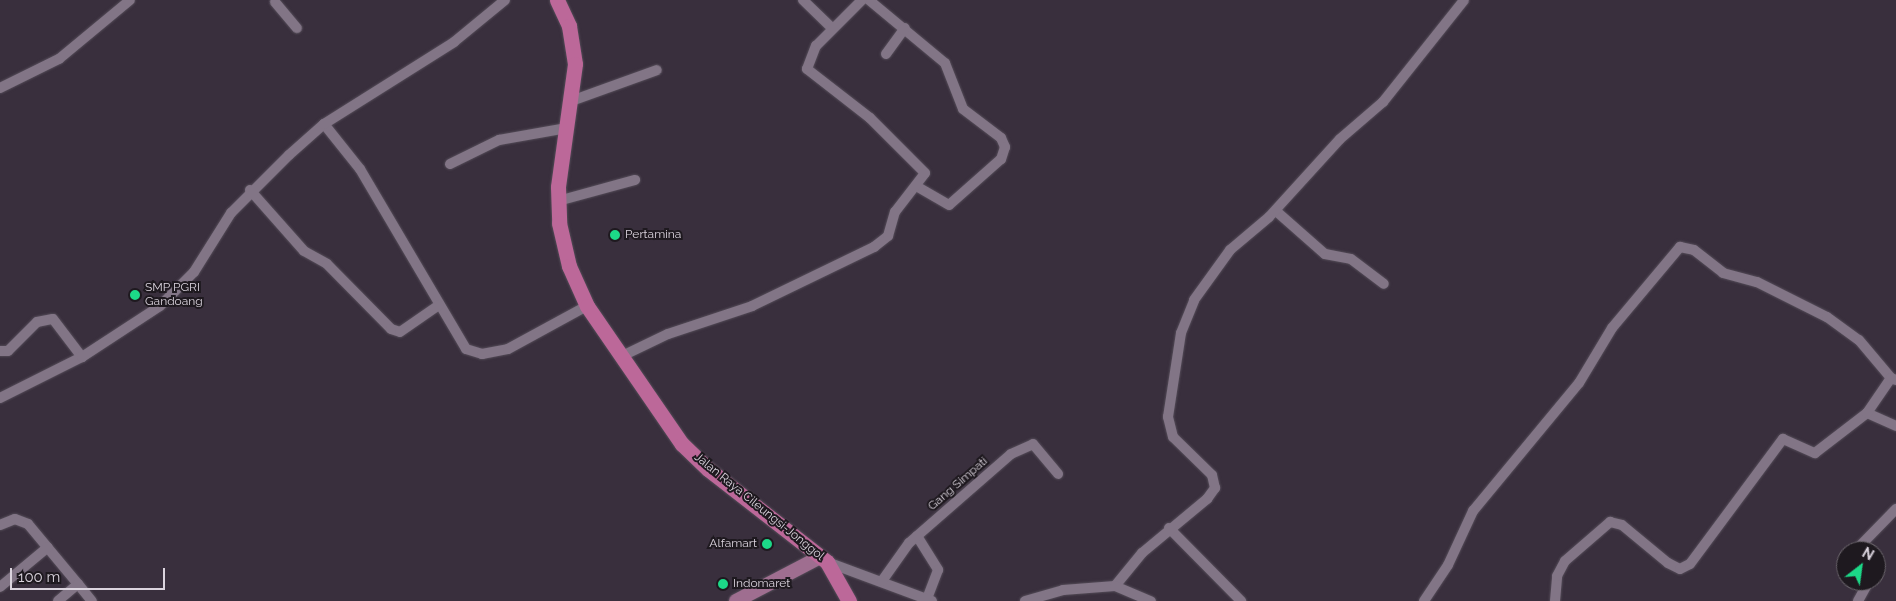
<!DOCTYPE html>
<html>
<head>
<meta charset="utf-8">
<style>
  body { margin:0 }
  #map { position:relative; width:1896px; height:601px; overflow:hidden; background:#392f3d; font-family:Raleway,sans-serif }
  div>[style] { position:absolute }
  .roads { filter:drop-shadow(0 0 1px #544c58) drop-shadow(0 0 1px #544c58) }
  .street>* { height:10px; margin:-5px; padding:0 5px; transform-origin:5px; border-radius:5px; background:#827586 }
  .secondary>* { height:14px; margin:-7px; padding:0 7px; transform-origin:7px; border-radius:7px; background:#9f6e90 }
  .primary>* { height:15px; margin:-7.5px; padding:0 7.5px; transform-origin:7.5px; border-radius:7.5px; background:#bc6899 }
  .dots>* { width:14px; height:14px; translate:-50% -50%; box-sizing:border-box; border:2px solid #1e191f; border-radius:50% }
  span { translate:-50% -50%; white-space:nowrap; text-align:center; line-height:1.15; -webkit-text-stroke:4px #1e191f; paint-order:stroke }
  .poi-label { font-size:12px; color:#dbd4de }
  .left { translate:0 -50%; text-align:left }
  .right { translate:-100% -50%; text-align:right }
  .street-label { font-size:12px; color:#dbd4de }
  .north { position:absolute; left:1836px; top:541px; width:50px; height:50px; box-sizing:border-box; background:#1e191f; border:1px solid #6a646b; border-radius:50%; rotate:30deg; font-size:14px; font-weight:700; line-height:20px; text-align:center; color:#dbd4de }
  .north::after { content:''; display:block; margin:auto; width:18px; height:22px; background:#1cd988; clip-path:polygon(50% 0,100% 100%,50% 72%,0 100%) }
  .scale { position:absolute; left:10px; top:568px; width:155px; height:22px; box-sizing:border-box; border:2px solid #dbd4de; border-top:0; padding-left:6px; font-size:15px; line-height:18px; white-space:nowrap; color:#dbd4de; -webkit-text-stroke:4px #1e191f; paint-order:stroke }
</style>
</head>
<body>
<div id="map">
  <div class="roads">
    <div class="street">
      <div style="left:803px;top:0;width:40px;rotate:44deg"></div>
      <div style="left:869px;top:0;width:99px;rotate:39.7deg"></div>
      <div style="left:945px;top:63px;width:49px;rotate:68.6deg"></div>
      <div style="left:963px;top:109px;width:48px;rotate:37.3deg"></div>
      <div style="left:1001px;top:138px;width:10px;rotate:66deg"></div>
      <div style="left:1005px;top:147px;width:13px;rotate:108deg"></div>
      <div style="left:1001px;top:159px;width:69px;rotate:138.5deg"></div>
      <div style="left:949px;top:205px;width:38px;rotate:-150deg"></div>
      <div style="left:275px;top:2px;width:34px;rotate:50deg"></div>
      <div style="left:886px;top:54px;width:32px;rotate:-54deg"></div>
      <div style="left:0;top:88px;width:66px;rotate:-26.2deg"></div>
      <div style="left:59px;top:59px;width:92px;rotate:-39.7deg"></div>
      <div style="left:571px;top:101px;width:91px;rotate:-19.8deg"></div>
      <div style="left:324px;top:124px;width:58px;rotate:51.3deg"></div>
      <div style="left:360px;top:169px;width:209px;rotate:59.5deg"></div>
      <div style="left:466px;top:349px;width:17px;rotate:17deg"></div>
      <div style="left:482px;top:354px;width:26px;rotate:-11deg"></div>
      <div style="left:508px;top:349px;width:90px;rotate:-28.6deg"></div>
      <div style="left:450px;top:164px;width:55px;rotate:-26.1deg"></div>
      <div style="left:499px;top:140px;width:69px;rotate:-10deg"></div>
      <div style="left:250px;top:190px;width:81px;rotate:48.5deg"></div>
      <div style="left:304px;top:251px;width:26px;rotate:29deg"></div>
      <div style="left:327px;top:264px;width:91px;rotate:45.4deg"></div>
      <div style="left:391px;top:329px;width:9px;rotate:18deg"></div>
      <div style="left:400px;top:332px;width:47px;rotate:-34.7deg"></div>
      <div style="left:558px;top:201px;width:80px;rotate:-15.3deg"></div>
      <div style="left:1276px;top:211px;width:65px;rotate:41.3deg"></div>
      <div style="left:1325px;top:254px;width:26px;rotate:11deg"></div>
      <div style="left:1351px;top:259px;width:41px;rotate:37.1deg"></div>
      <div style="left:0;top:351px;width:8px"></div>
      <div style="left:8px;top:351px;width:41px;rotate:-45deg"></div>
      <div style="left:37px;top:322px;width:16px;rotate:-11deg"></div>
      <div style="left:53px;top:319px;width:48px;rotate:52.7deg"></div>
      <div style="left:620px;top:357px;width:53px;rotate:-25.6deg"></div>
      <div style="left:668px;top:334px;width:89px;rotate:-18.4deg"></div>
      <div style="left:752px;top:306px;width:136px;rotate:-25.8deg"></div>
      <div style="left:874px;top:247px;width:18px;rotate:-38deg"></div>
      <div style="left:888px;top:236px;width:25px;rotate:-74deg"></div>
      <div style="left:895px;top:212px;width:49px;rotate:-52.4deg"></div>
      <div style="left:925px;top:173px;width:78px;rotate:-135deg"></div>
      <div style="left:870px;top:118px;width:80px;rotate:-142.1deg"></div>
      <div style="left:807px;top:69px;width:25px;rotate:-69deg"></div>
      <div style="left:816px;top:46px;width:65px;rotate:-45deg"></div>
      <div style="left:0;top:398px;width:92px;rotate:-26.6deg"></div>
      <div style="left:82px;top:357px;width:93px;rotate:-33.2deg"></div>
      <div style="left:160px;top:306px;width:48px;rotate:-45deg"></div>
      <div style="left:194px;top:272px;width:70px;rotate:-57.9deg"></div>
      <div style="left:231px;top:213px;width:82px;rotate:-45deg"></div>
      <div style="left:289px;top:155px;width:47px;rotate:-41.5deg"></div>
      <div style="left:324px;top:124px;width:154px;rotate:-32.2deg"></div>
      <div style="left:454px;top:42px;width:66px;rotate:-39.5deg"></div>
      <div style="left:1867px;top:413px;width:32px;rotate:24deg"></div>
      <div style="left:0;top:525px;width:16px;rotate:-22deg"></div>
      <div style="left:15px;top:519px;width:14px;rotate:21deg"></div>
      <div style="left:28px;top:524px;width:78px;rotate:50.2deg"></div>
      <div style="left:78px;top:584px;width:26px;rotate:140deg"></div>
      <div style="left:1169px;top:528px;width:103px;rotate:45.4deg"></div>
      <div style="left:917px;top:536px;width:40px;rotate:58deg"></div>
      <div style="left:938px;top:570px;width:31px;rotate:111deg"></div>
      <div style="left:1855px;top:551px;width:59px;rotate:-45.7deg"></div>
      <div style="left:827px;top:562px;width:112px;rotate:20.4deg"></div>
      <div style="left:882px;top:581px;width:47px;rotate:-54.6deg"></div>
      <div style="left:909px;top:543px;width:135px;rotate:-41.1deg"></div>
      <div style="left:1011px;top:454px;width:24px;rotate:-24deg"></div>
      <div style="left:1033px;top:444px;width:39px;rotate:50deg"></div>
      <div style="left:78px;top:584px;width:22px;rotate:51deg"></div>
      <div style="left:1115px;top:586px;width:43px;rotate:-50.7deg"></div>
      <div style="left:1142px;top:553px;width:85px;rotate:-39.7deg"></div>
      <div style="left:1207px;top:499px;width:14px;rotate:-54deg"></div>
      <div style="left:1215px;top:488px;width:13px;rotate:-103deg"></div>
      <div style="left:1212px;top:475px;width:54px;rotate:-135.7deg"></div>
      <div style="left:1173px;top:437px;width:21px;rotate:-104deg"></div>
      <div style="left:1168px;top:417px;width:85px;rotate:-81.2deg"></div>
      <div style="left:1181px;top:333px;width:35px;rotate:-68deg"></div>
      <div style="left:1194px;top:300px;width:62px;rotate:-54.2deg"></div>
      <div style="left:1230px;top:250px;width:51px;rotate:-40.2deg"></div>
      <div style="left:1269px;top:217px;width:105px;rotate:-47.7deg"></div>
      <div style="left:1340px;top:139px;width:57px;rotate:-40.7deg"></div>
      <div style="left:1383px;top:102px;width:130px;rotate:-51.5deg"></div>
      <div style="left:0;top:587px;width:62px;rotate:-39.8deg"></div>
      <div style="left:1025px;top:601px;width:40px;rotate:-16deg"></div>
      <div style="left:1063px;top:590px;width:52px;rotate:-4.4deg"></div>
      <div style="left:1115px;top:586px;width:39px;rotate:23deg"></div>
      <div style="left:1424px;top:601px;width:43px;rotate:-56.3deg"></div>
      <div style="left:1448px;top:565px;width:60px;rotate:-65.2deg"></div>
      <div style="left:1473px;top:511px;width:166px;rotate:-50.4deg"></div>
      <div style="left:1579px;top:383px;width:64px;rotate:-59deg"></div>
      <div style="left:1612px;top:328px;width:106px;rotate:-50deg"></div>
      <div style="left:1680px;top:247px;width:14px;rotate:12deg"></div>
      <div style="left:1694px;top:250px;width:37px;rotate:38deg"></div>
      <div style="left:1723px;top:273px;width:35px;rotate:15deg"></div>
      <div style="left:1757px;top:282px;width:78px;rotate:26.6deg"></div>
      <div style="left:1827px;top:317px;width:39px;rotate:36deg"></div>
      <div style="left:1859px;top:340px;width:50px;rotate:49.9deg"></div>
      <div style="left:1555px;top:601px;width:25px;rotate:-85deg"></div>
      <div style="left:1557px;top:576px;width:17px;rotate:-62deg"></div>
      <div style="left:1565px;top:561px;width:60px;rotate:-40.9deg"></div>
      <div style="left:1610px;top:522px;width:12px;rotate:14deg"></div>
      <div style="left:1622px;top:525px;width:60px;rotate:39.6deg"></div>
      <div style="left:1668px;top:563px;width:13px;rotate:27deg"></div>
      <div style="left:1680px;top:569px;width:11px;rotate:-27deg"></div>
      <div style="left:1690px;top:564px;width:156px;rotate:-53.4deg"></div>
      <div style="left:1783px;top:439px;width:35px;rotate:24deg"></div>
      <div style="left:1815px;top:453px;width:66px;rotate:-37.6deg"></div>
      <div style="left:1867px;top:413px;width:42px;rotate:-55.6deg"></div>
      <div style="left:1891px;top:378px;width:5px;rotate:22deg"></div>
      <div style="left:1858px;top:601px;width:23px;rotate:-61deg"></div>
    </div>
    <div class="secondary">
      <div style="left:736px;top:601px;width:95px;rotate:-27.6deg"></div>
    </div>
    <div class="primary">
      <div style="left:557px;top:0;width:29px;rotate:65deg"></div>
      <div style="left:569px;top:26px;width:38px;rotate:81deg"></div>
      <div style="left:575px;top:64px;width:124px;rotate:97.9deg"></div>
      <div style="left:558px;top:187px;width:36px;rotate:88deg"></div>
      <div style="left:559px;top:223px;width:44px;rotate:76.9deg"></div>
      <div style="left:569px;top:266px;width:44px;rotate:65.8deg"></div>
      <div style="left:587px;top:306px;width:168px;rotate:55.5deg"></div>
      <div style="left:682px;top:444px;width:36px;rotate:44deg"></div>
      <div style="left:708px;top:469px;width:151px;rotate:38deg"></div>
      <div style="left:827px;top:562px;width:45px;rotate:60.6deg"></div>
    </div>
  </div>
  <div class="dots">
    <div style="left:615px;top:235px;background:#1cd988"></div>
    <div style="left:135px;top:295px;background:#1cd988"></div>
    <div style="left:767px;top:544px;background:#1cd988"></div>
    <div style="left:723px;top:584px;background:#1cd988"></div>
  </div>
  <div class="poi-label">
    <span class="left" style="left:625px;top:235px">Pertamina</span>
    <span class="left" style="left:145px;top:295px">SMP PGRI<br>Gandoang</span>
    <span class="right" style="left:757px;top:544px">Alfamart</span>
    <span class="left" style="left:733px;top:584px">Indomaret</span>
  </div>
  <div class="street-label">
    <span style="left:958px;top:484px;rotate:-41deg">Gang Simpati</span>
    <span style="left:759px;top:507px;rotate:39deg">Jalan Raya Cileungsi-Jonggol</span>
  </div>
  <div class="north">N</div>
  <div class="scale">100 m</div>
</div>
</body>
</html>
